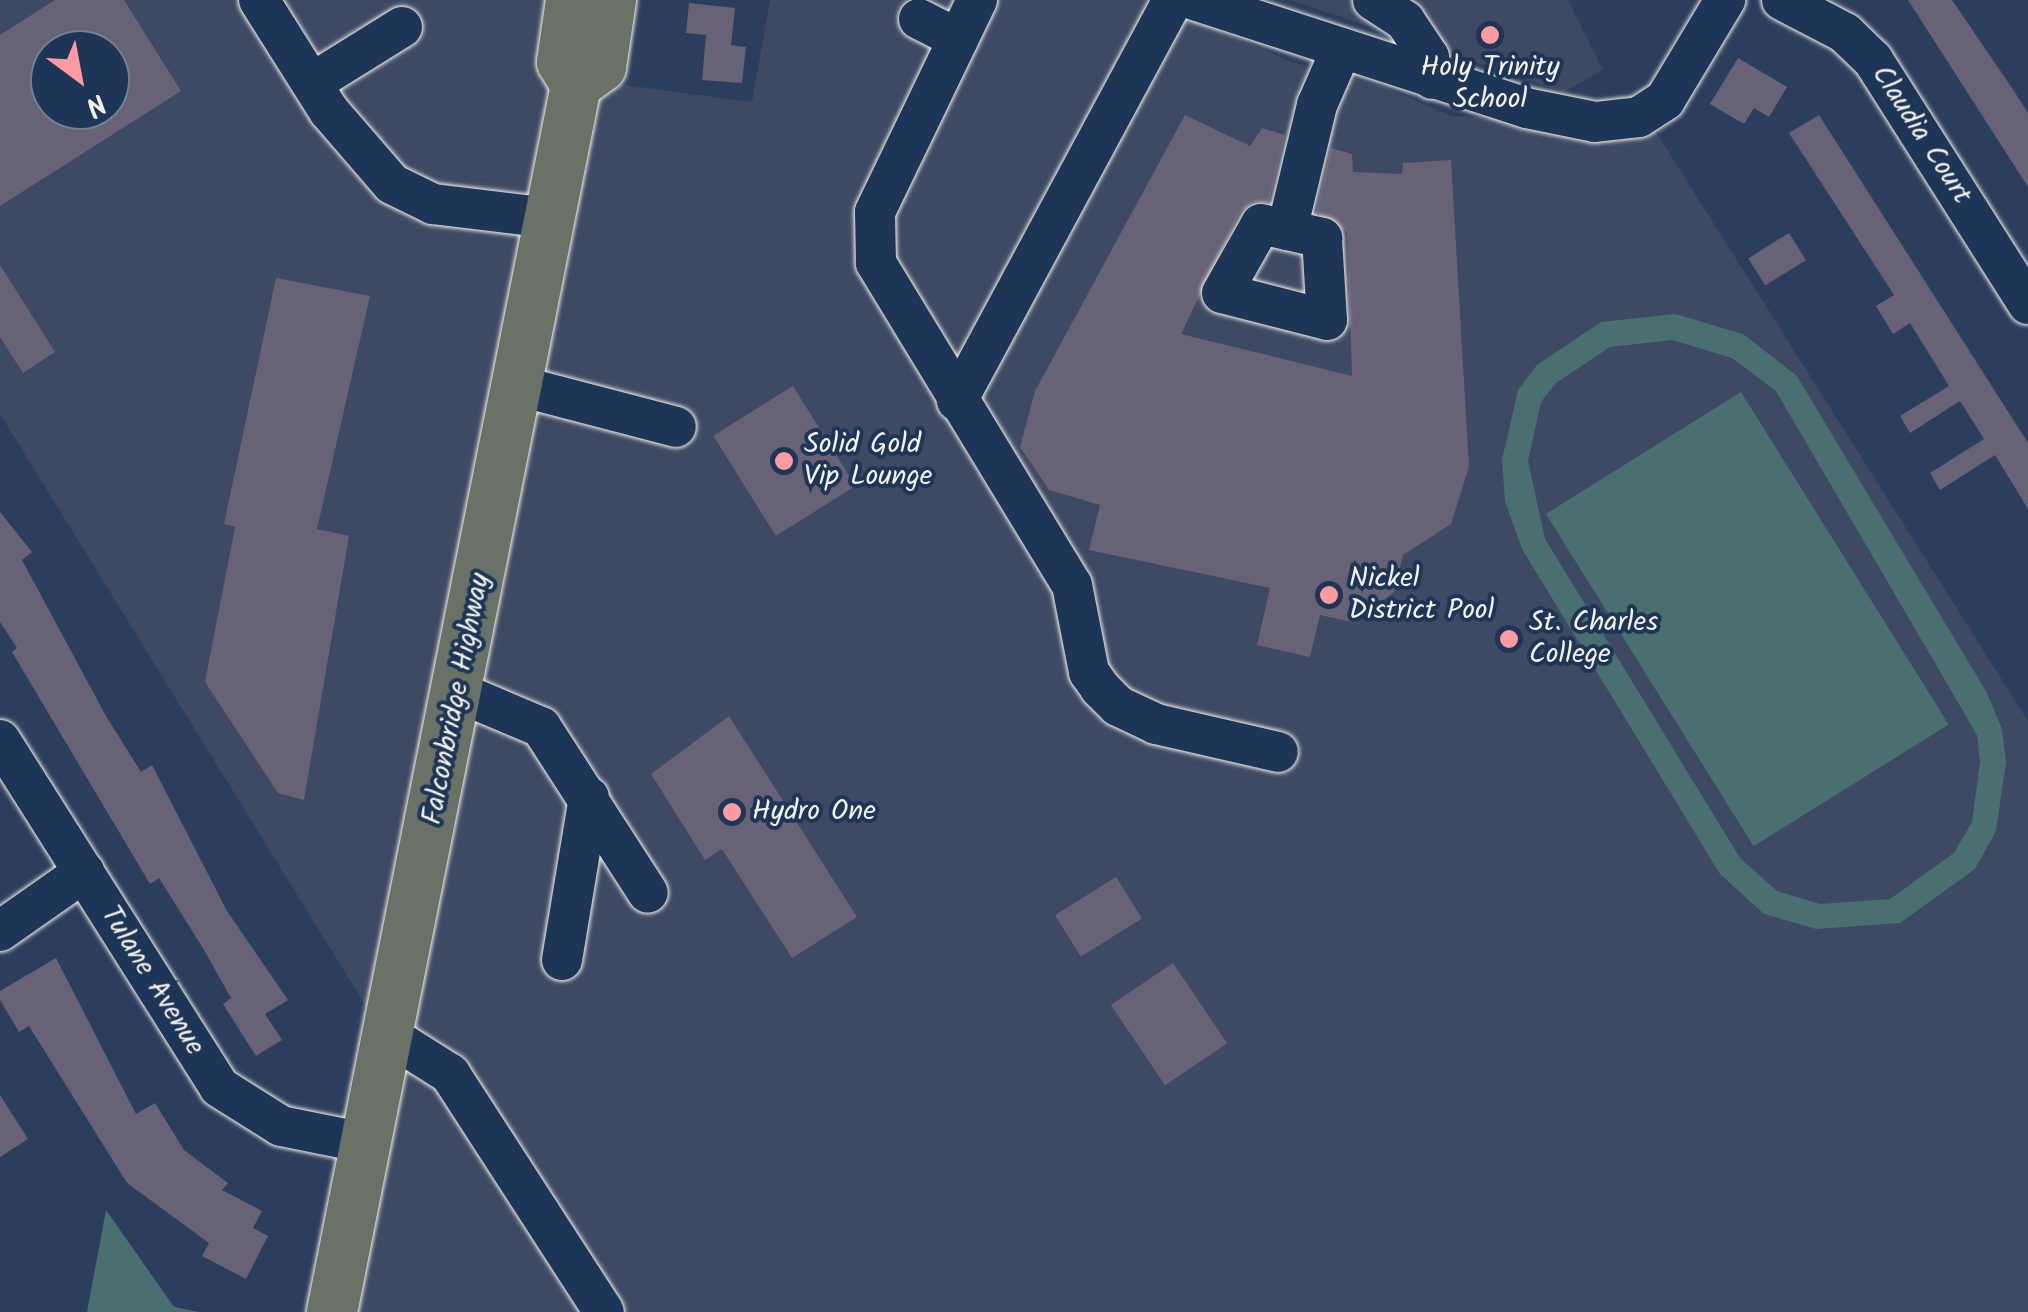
<!DOCTYPE html>
<html>
<head>
<meta charset="utf-8">
<style>
  body { margin:0 }
  #map { position:relative; width:2028px; height:1312px; overflow:hidden; background:#2c3e5d; font-family:Kalam,sans-serif }
  div>[style] { position:absolute }
  .built>* { inset:0; background:#3e4964 }
  .green>* { inset:0; background:#4a6f71; transform-origin:0 0 }
  .building>* { inset:0; background:#676276; transform-origin:0 0 }
  .roads { filter:drop-shadow(0 0 2px #f4f1e8) drop-shadow(0 0 2px #f4f1e8) }
  .minor>* { height:40px; margin:-20px; padding:0 20px; transform-origin:20px; border-radius:20px; background:#1d3557 }
  .major>* { height:50px; margin:-25px; padding:0 25px; transform-origin:25px; border-radius:25px; background:#6a7166 }
  .dots>* { width:28px; height:28px; translate:-50% -50%; box-sizing:border-box; border:5px solid #1d3557; border-radius:50% }
  span { translate:-50% -50%; white-space:nowrap; text-align:center; line-height:1.15; -webkit-text-stroke:8px #1d3557; paint-order:stroke }
  .poi-label { font-size:28px; color:#f4f1e8 }
  .left { translate:0 -50%; text-align:left }
  .street-label { font-size:28px; color:#f4f1e8 }
  .north { position:absolute; left:30px; top:30px; width:100px; height:100px; box-sizing:border-box; background:#1d3557; border:2px solid #738091; border-radius:50%; rotate:148deg; font-size:28px; font-weight:700; line-height:40px; text-align:center; color:#f4f1e8 }
  .north::after { content:''; display:block; margin:auto; width:35px; height:45px; background:#ff9aa2; clip-path:polygon(50% 0,100% 100%,50% 72%,0 100%) }
</style>
</head>
<body>
<div id="map">
  <div class="built">
    <div style="clip-path:polygon(evenodd,0 0,569px 0,587px 80px,752px 102px,770px 0,1146px 0,1292px 62px,1381px 86px,1452px 116px,1628px 123px,1644px 113px,2028px 721px,2028px 1312px,334px 1312px,390px 1045px,0 414px,0 0,50px 50px,110px 50px,110px 110px,50px 110px,50px 50px)"></div>
    <div style="clip-path:polygon(1290px 0,1568px 0,1603px 70px,1564px 92px)"></div>
  </div>
  <div class="green">
    <div style="clip-path:polygon(evenodd,1675px 314px,1743px 334px,1797px 376px,1987px 693px,2002px 729px,2006px 762px,1996px 831px,1975px 869px,1900px 923px,1816px 929px,1764px 914px,1720px 874px,1522px 549px,1505px 501px,1502px 460px,1518px 390px,1537px 365px,1601px 322px,1675px 314px,1672px 340px,1732px 358px,1776px 391px,1977px 735px,1980px 762px,1972px 822px,1954px 853px,1890px 899px,1820px 904px,1777px 891px,1740px 858px,1545px 539px,1528px 461px,1541px 402px,1556px 383px,1610px 347px,1672px 340px)"></div>
    <div style="left:1741px;top:392px;width:392px;height:230px;rotate:58deg"></div>
    <div style="clip-path:polygon(106px 1210px,174px 1307px,199px 1312px,87px 1312px)"></div>
  </div>
  <div class="building">
    <div style="clip-path:polygon(evenodd,55px 0,124px 0,181px 91px,0 206px,0 35px,55px 0,50px 50px,110px 50px,110px 110px,50px 110px,50px 50px)"></div>
    <div style="clip-path:polygon(1908px 0,1952px 0,2012px 88px,2028px 113px,2028px 187px)"></div>
    <div style="clip-path:polygon(689px 3px,735px 8px,731px 45px,746px 47px,742px 83px,702px 80px,706px 35px,686px 33px)"></div>
    <div style="clip-path:polygon(1738px 58px,1787px 87px,1769px 117px,1754px 108px,1744px 124px,1710px 104px)"></div>
    <div style="clip-path:polygon(1185px 115px,1250px 146px,1262px 128px,1285px 135px,1269px 202px,1253px 202px,1240px 212px,1181px 334px,1352px 376px,1347px 232px,1316px 212px,1331px 148px,1352px 154px,1353px 172px,1402px 174px,1403px 163px,1451px 160px,1469px 467px,1451px 524px,1403px 555px,1394px 592px,1380px 603px,1362px 599px,1356px 623px,1320px 615px,1310px 657px,1257px 645px,1270px 588px,1089px 550px,1100px 505px,1049px 490px,1020px 447px,1035px 391px)"></div>
    <div style="clip-path:polygon(1819px 115px,2028px 443px,2028px 509px,1995px 455px,1940px 490px,1930px 473px,1984px 439px,1960px 401px,1910px 433px,1900px 416px,1949px 386px,1910px 323px,1893px 334px,1876px 306px,1894px 295px,1789px 133px)"></div>
    <div style="left:1789px;top:233px;width:32px;height:48px;rotate:58deg"></div>
    <div style="clip-path:polygon(0 265px,55px 352px,23px 373px,0 337px)"></div>
    <div style="clip-path:polygon(276px 278px,370px 296px,317px 529px,349px 536px,304px 800px,278px 793px,205px 682px,235px 527px,224px 524px)"></div>
    <div style="left:793px;top:386px;width:118px;height:94px;rotate:58deg"></div>
    <div style="clip-path:polygon(0 512px,32px 552px,22px 560px,106px 716px,141px 772px,152px 765px,227px 911px,288px 1000px,265px 1014px,282px 1040px,256px 1056px,223px 1004px,231px 998px,204px 950px,159px 878px,150px 884px,12px 652px,17px 648px,0 622px)"></div>
    <div style="clip-path:polygon(729px 716px,857px 917px,792px 958px,722px 849px,705px 860px,651px 774px)"></div>
    <div style="left:1116px;top:877px;width:49px;height:72px;rotate:58deg"></div>
    <div style="clip-path:polygon(56px 958px,136px 1114px,155px 1103px,184px 1150px,228px 1183px,222px 1190px,262px 1211px,253px 1228px,268px 1236px,246px 1279px,202px 1256px,209px 1243px,127px 1183px,29px 1026px,19px 1032px,0 1000px,0 991px)"></div>
    <div style="left:1173px;top:963px;width:97px;height:75px;rotate:56deg"></div>
    <div style="clip-path:polygon(0 1095px,28px 1139px,0 1157px)"></div>
  </div>
  <div class="roads">
    <div class="minor">
      <div style="left:259px;top:0;width:131px;rotate:57.8deg"></div>
      <div style="left:329px;top:111px;width:96px;rotate:49.2deg"></div>
      <div style="left:392px;top:184px;width:46px;rotate:26deg"></div>
      <div style="left:433px;top:204px;width:117px;rotate:6.9deg"></div>
      <div style="left:977px;top:0;width:235px;rotate:115.7deg"></div>
      <div style="left:875px;top:212px;width:51px;rotate:88.9deg"></div>
      <div style="left:876px;top:263px;width:377px;rotate:58.7deg"></div>
      <div style="left:1072px;top:585px;width:89px;rotate:78.9deg"></div>
      <div style="left:1089px;top:672px;width:19px;rotate:55deg"></div>
      <div style="left:1100px;top:688px;width:25px;rotate:45deg"></div>
      <div style="left:1118px;top:706px;width:42px;rotate:25.3deg"></div>
      <div style="left:1156px;top:724px;width:125px;rotate:12.9deg"></div>
      <div style="left:1194px;top:0;width:349px;rotate:18deg"></div>
      <div style="left:1526px;top:108px;width:70px;rotate:11.5deg"></div>
      <div style="left:1595px;top:122px;width:44px;rotate:-6.5deg"></div>
      <div style="left:1639px;top:117px;width:31px;rotate:-33deg"></div>
      <div style="left:1665px;top:100px;width:117px;rotate:-59deg"></div>
      <div style="left:1373px;top:0;width:38px;rotate:33deg"></div>
      <div style="left:1405px;top:21px;width:43px;rotate:56.3deg"></div>
      <div style="left:1429px;top:57px;width:22px;rotate:82deg"></div>
      <div style="left:1782px;top:0;width:71px;rotate:27.6deg"></div>
      <div style="left:1845px;top:33px;width:39px;rotate:44deg"></div>
      <div style="left:1873px;top:60px;width:289px;rotate:57.6deg"></div>
      <div style="left:919px;top:19px;width:44px;rotate:27.1deg"></div>
      <div style="left:312px;top:83px;width:106px;rotate:-31.9deg"></div>
      <div style="left:1261px;top:224px;width:63px;rotate:12.9deg"></div>
      <div style="left:1322px;top:238px;width:82px;rotate:86.5deg"></div>
      <div style="left:1327px;top:320px;width:108px;rotate:-165.6deg"></div>
      <div style="left:1222px;top:293px;width:79px;rotate:-60.5deg"></div>
      <div style="left:1287px;top:230px;width:129px;rotate:-76.5deg"></div>
      <div style="left:1317px;top:105px;width:60px;rotate:-66.4deg"></div>
      <div style="left:519px;top:386px;width:162px;rotate:14.6deg"></div>
      <div style="left:957px;top:401px;width:455px;rotate:-61.7deg"></div>
      <div style="left:458px;top:692px;width:90px;rotate:22.9deg"></div>
      <div style="left:541px;top:727px;width:197px;rotate:57.2deg"></div>
      <div style="left:0;top:740px;width:410px;rotate:57.7deg"></div>
      <div style="left:219px;top:1087px;width:73px;rotate:32.2deg"></div>
      <div style="left:281px;top:1126px;width:86px;rotate:11.4deg"></div>
      <div style="left:0;top:931px;width:103px;rotate:-35.1deg"></div>
      <div style="left:562px;top:960px;width:165px;rotate:-80.6deg"></div>
      <div style="left:390px;top:1036px;width:71px;rotate:32.3deg"></div>
      <div style="left:450px;top:1074px;width:283px;rotate:57.1deg"></div>
    </div>
    <div class="major">
      <div style="left:576px;top:85px;width:31px;rotate:-36deg"></div>
      <div style="left:601px;top:67px;width:68px;rotate:-81.5deg"></div>
      <div style="left:332px;top:1312px;width:1251px;rotate:-78.75deg"></div>
      <div style="left:576px;top:85px;width:27px;rotate:-121deg"></div>
      <div style="left:562px;top:62px;width:63px;rotate:-81.7deg"></div>
    </div>
  </div>
  <div class="dots">
    <div style="left:1490px;top:35px;background:#ff9aa2"></div>
    <div style="left:784px;top:461px;background:#ff9aa2"></div>
    <div style="left:1329px;top:595px;background:#ff9aa2"></div>
    <div style="left:1509px;top:639px;background:#ff9aa2"></div>
    <div style="left:732px;top:812px;background:#ff9aa2"></div>
  </div>
  <div class="poi-label">
    <span style="left:1490px;top:84px">Holy Trinity<br>School</span>
    <span class="left" style="left:804px;top:461px">Solid Gold<br>Vip Lounge</span>
    <span class="left" style="left:1349px;top:595px">Nickel<br>District Pool</span>
    <span class="left" style="left:1529px;top:639px">St. Charles<br>College</span>
    <span class="left" style="left:752px;top:812px">Hydro One</span>
  </div>
  <div class="street-label">
    <span style="left:1921px;top:135px;rotate:57deg">Claudia Court</span>
    <span style="left:457px;top:699px;rotate:-79deg">Falconbridge Highway</span>
    <span style="left:152px;top:981px;rotate:58deg">Tulane Avenue</span>
  </div>
  <div class="north">N</div>
</div>
</body>
</html>
